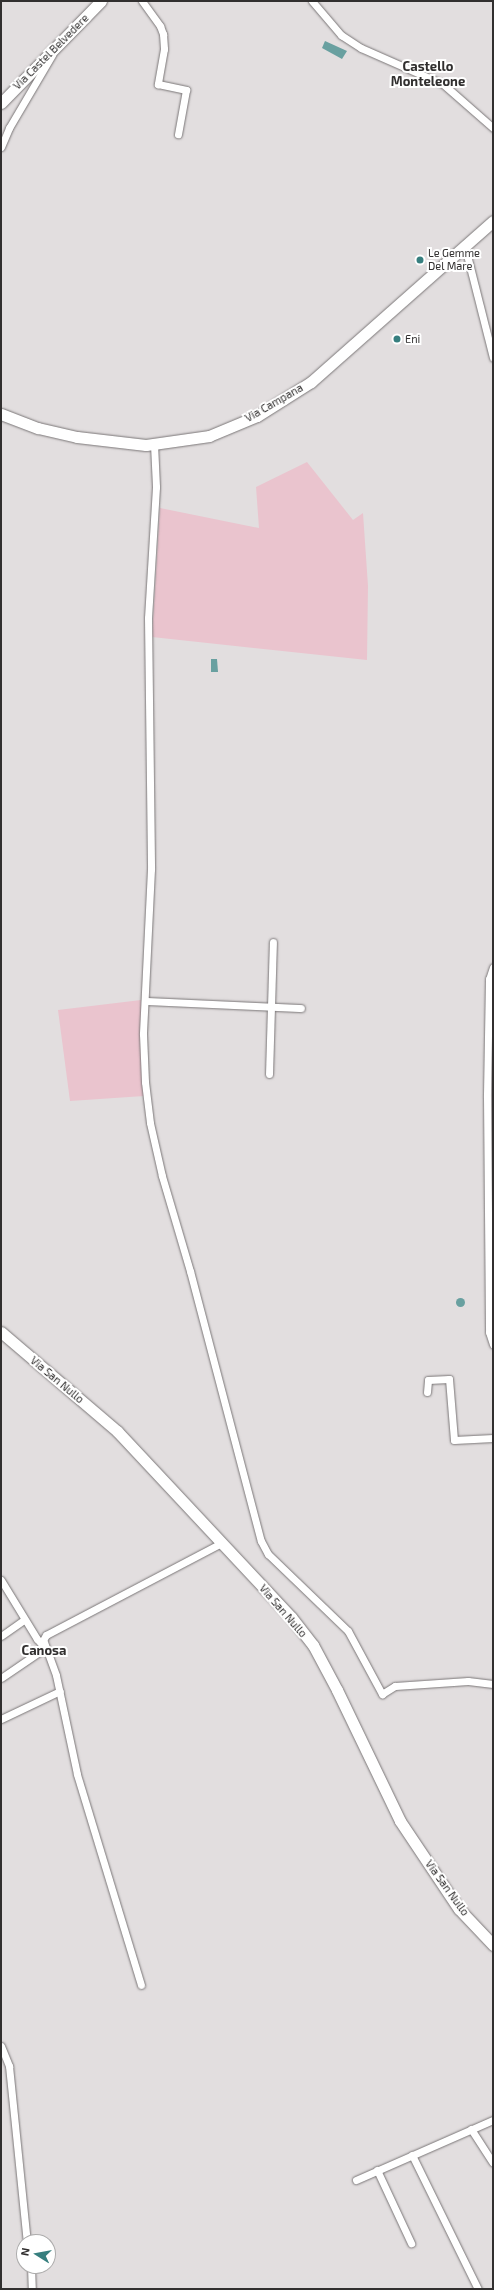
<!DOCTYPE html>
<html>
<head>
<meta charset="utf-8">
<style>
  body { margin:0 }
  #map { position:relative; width:494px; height:2290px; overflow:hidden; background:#e2dedf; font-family:"Exo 2",sans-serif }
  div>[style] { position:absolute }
  .green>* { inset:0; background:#eac4ce }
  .water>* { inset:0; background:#69a0a0 }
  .round { border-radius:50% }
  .roads { filter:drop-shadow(0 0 1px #7a7677) drop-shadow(0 0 1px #7a7677) }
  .street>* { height:7px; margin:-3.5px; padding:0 3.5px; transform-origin:3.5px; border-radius:3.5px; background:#fff }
  .secondary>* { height:11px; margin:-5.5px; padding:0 5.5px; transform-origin:5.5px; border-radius:5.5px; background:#fff }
  .dots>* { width:11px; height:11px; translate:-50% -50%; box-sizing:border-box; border:2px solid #fff; border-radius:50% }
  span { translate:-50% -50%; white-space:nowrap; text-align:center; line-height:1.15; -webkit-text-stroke:4px #fff; paint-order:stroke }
  .street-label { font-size:11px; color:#312f2f }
  .poi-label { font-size:11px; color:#312f2f }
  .left { translate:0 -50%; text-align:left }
  .quarter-label { font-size:13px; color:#312f2f; font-weight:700 }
  .frame { position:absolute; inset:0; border:2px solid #312f2f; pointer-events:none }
  .north { position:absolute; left:16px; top:2234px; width:40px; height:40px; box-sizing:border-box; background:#fff; border:1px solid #adacac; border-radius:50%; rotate:281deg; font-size:11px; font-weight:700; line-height:16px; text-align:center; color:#312f2f }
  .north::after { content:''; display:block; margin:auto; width:14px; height:18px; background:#377f7f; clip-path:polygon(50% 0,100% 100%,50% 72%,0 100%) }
</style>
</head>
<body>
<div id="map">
  <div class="green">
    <div style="clip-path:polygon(307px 462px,353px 520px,363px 513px,368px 586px,367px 660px,152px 637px,160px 508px,259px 528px,256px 487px)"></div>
    <div style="clip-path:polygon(141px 1000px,144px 1096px,70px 1101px,58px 1010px)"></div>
  </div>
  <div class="water">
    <div style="clip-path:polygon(325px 41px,347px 51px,342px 59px,322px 48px)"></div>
    <div style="clip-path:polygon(211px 659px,217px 659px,218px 672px,211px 672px)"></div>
    <div class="round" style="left:455.5px;top:1297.5px;width:9px;height:9px"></div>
  </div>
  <div class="roads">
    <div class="street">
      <div style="left:142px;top:1px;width:31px;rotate:54deg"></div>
      <div style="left:160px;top:26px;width:9px;rotate:69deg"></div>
      <div style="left:163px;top:34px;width:15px;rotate:86deg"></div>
      <div style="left:164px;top:49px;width:36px;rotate:100deg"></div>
      <div style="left:158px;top:84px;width:29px;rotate:12deg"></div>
      <div style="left:186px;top:90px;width:45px;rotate:100.3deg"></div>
      <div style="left:312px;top:1px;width:45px;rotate:49.5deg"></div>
      <div style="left:341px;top:35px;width:24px;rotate:33deg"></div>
      <div style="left:361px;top:48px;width:90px;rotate:23.7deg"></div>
      <div style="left:443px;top:84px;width:67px;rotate:41.3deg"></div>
      <div style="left:1px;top:147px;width:21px;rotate:-67deg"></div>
      <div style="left:9px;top:128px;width:85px;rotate:-59.5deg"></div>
      <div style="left:465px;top:247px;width:114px;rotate:75.8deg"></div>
      <div style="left:154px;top:444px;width:43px;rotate:87.3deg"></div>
      <div style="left:156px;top:487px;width:131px;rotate:93.5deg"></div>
      <div style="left:148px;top:618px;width:251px;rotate:89.3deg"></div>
      <div style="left:151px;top:869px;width:165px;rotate:92.8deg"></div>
      <div style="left:143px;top:1034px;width:48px;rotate:87.6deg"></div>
      <div style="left:145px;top:1082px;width:41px;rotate:83deg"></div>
      <div style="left:150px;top:1123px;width:54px;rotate:77.2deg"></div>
      <div style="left:162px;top:1176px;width:99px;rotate:73.6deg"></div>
      <div style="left:190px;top:1271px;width:279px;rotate:75.3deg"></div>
      <div style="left:261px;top:1541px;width:15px;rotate:62deg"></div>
      <div style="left:268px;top:1554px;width:111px;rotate:43.9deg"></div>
      <div style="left:348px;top:1631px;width:72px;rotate:61.6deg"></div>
      <div style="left:382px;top:1694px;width:15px;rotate:-32deg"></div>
      <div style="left:395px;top:1686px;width:73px;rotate:-3.9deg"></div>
      <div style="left:468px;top:1681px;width:25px;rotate:7deg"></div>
      <div style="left:493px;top:967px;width:13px;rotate:108deg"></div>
      <div style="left:489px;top:979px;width:118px;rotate:91deg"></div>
      <div style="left:487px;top:1097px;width:235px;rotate:89.5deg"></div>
      <div style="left:489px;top:1332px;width:13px;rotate:72deg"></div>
      <div style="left:145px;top:1001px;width:156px;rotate:2.6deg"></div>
      <div style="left:269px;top:1074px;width:132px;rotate:-88.3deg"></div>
      <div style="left:427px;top:1392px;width:12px;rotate:-85deg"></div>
      <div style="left:428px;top:1380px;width:21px;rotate:-3deg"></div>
      <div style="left:449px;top:1379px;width:61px;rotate:85.3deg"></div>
      <div style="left:454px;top:1440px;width:39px;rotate:-3deg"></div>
      <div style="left:1px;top:1580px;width:69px;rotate:58.6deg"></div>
      <div style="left:37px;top:1639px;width:12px;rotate:48deg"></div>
      <div style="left:45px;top:1648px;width:53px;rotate:145.7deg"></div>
      <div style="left:1px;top:1636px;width:28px;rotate:-35deg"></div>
      <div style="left:1px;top:1719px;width:65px;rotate:-25.4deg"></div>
      <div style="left:141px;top:1985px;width:220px;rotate:-106.9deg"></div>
      <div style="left:77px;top:1774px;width:101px;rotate:-102deg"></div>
      <div style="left:56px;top:1675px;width:37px;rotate:-110deg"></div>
      <div style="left:43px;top:1640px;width:6px;rotate:-59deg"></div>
      <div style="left:46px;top:1635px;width:198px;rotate:-27.7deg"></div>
      <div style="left:1px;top:2046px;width:22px;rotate:68deg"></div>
      <div style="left:9px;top:2066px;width:177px;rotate:84.2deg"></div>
      <div style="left:471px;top:2129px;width:40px;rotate:57.1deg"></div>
      <div style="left:412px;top:2155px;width:149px;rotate:63.8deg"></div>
      <div style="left:377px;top:2170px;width:81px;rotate:65deg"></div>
      <div style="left:356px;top:2180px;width:150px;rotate:-23.7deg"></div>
      <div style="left:31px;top:2266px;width:23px;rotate:88deg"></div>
    </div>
    <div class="secondary">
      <div style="left:1px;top:103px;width:143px;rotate:-45.6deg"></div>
      <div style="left:1px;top:414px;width:40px;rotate:21deg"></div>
      <div style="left:38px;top:428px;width:40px;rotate:13deg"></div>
      <div style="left:77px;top:437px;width:69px;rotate:6.6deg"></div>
      <div style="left:146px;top:445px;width:64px;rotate:-8.1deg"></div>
      <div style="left:209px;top:436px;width:52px;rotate:-22.6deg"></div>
      <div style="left:257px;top:416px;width:64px;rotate:-32.2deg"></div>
      <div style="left:311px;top:382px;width:243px;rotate:-41.5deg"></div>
      <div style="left:1px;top:1332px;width:153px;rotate:40.5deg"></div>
      <div style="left:117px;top:1431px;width:255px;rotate:46.9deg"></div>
      <div style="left:291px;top:1617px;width:36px;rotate:52deg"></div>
      <div style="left:313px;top:1645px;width:51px;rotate:61.9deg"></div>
      <div style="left:337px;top:1690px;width:145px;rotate:64.3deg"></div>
      <div style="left:400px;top:1821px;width:106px;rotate:56.2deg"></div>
      <div style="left:459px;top:1909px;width:50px;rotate:46.6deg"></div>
    </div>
  </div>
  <div class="dots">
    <div style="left:420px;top:260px;background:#377f7f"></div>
    <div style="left:397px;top:339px;background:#377f7f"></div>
  </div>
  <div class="street-label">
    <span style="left:51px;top:52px;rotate:-45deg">Via Castel Belvedere</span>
    <span style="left:274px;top:403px;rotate:-30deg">Via Campana</span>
    <span style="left:57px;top:1380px;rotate:40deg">Via San Nullo</span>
    <span style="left:283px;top:1611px;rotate:49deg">Via San Nullo</span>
    <span style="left:447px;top:1888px;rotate:54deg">Via San Nullo</span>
  </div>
  <div class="poi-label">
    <span class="left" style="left:428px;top:260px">Le Gemme<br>Del Mare</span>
    <span class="left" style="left:405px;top:339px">Eni</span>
  </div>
  <div class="quarter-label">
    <span style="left:428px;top:74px">Castello<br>Monteleone</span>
    <span style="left:44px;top:1650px">Canosa</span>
  </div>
  <div class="frame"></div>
  <div class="north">N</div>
</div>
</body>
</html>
